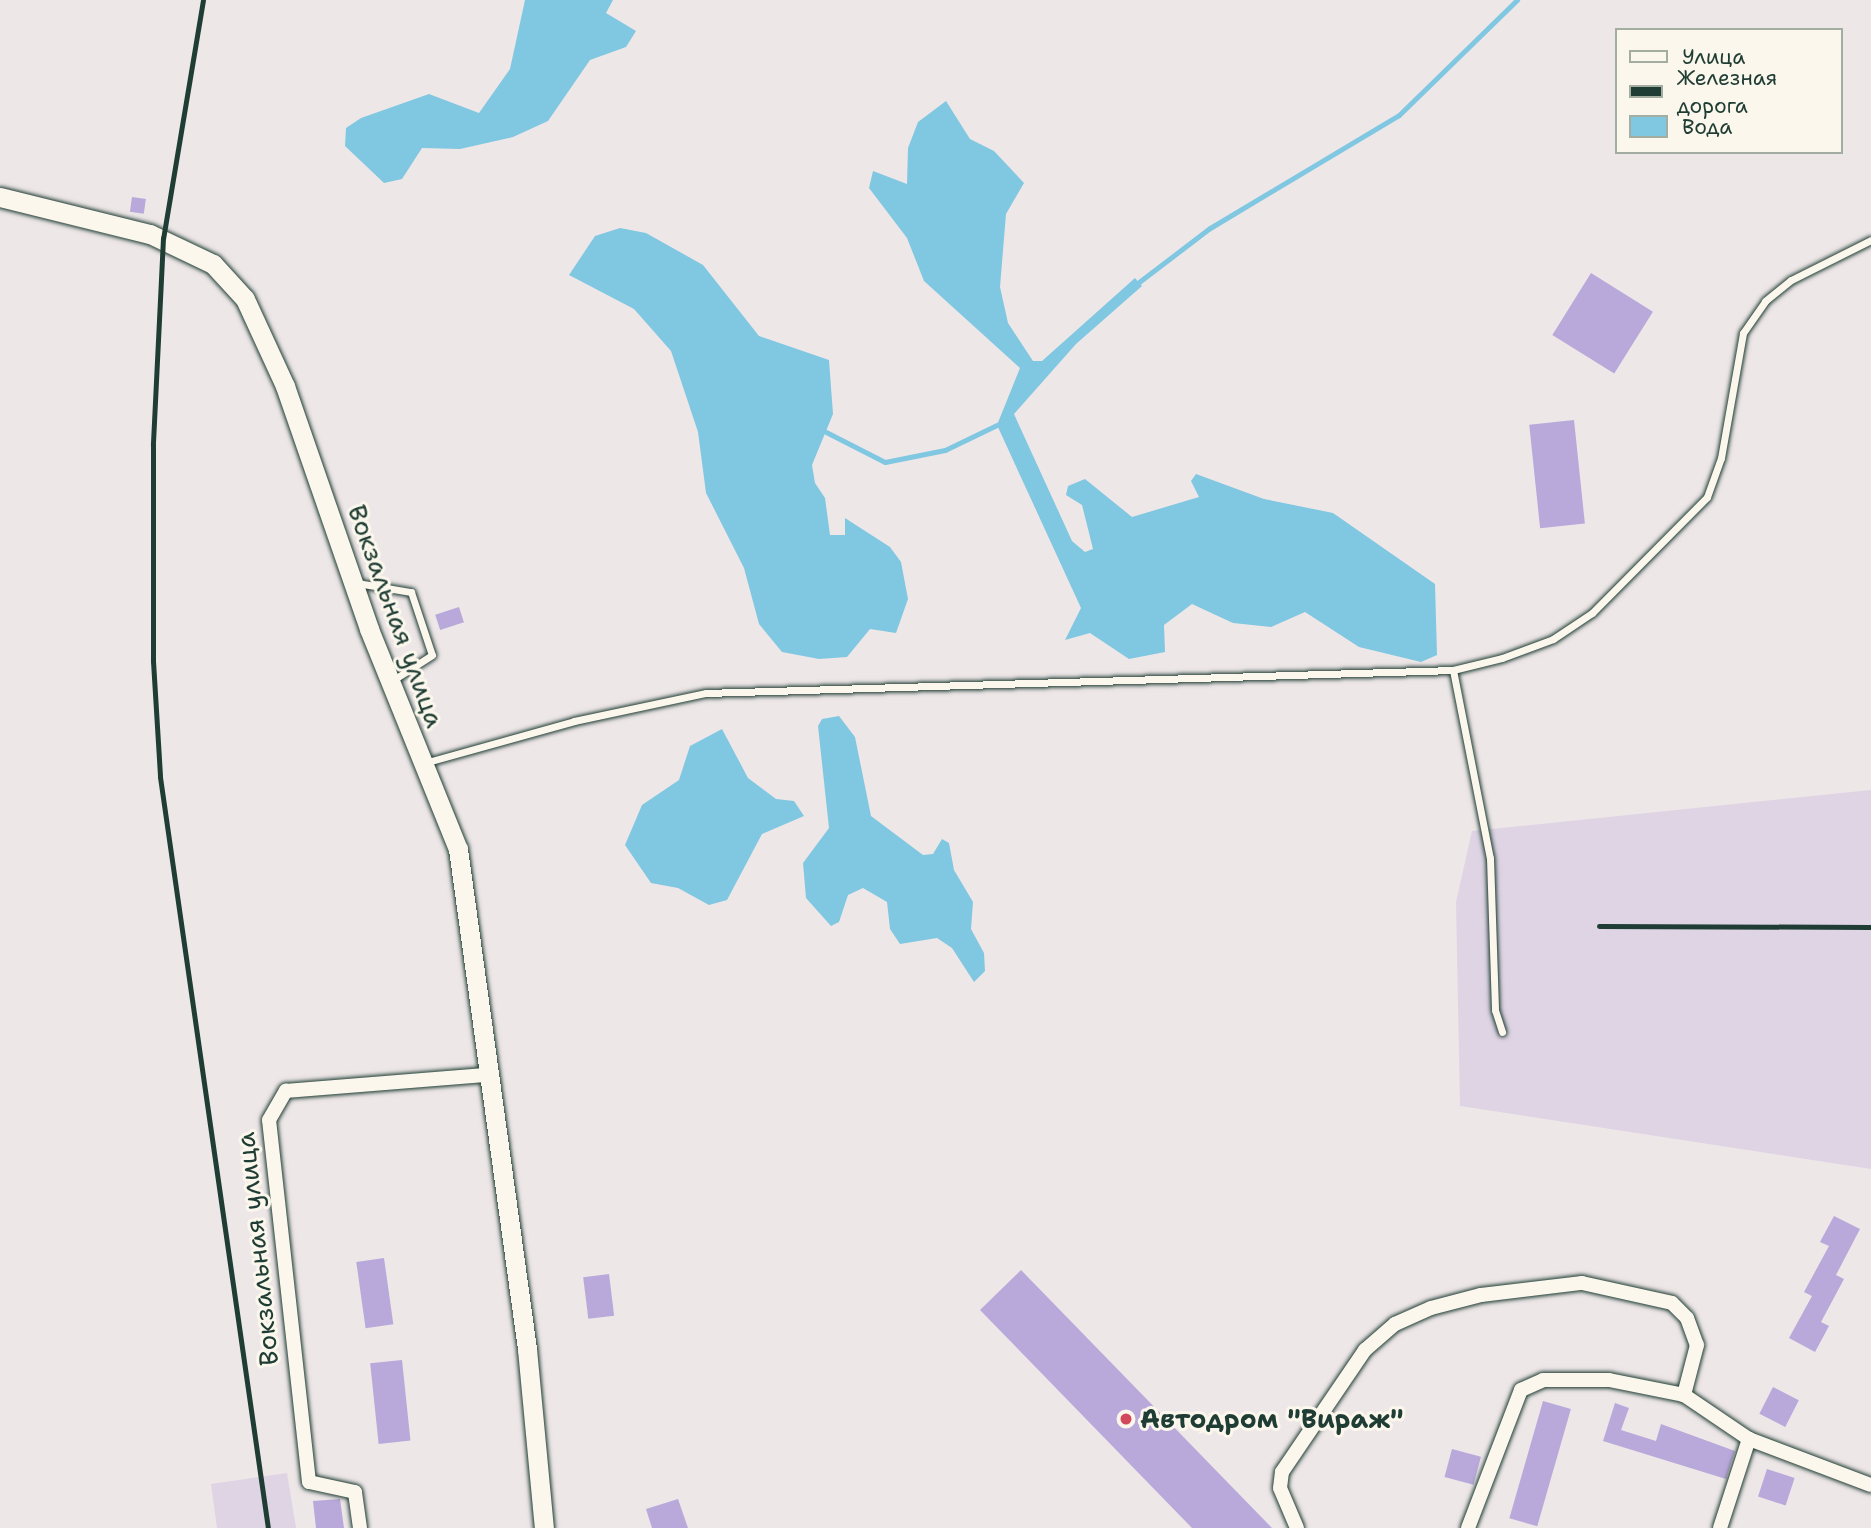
<!DOCTYPE html>
<html>
<head>
<meta charset="utf-8">
<style>
  body { margin:0 }
  #map { position:relative; width:1871px; height:1528px; overflow:hidden; background:#eee7e8; font-family:"Shantell Sans",sans-serif }
  div>[style] { position:absolute }
  .built>* { inset:0; background:#ded4e4 }
  .water>* { inset:0; background:#80c7e1 }
  .stream>* { height:5px; margin:-2.5px; padding:0 2.5px; transform-origin:2.5px; border-radius:2.5px; background:#80c7e1 }
  .building>* { inset:0; background:#b8a9da; transform-origin:0 0 }
  .roads { filter:drop-shadow(0 0 2px #1f3d34) drop-shadow(0 0 2px #1f3d34) }
  .lane>* { height:7px; margin:-3.5px; padding:0 3.5px; transform-origin:3.5px; border-radius:3.5px; background:#fbf7ec }
  .street>* { height:14px; margin:-7px; padding:0 7px; transform-origin:7px; border-radius:7px; background:#fbf7ec }
  .secondary>* { height:19px; margin:-9.5px; padding:0 9.5px; transform-origin:9.5px; border-radius:9.5px; background:#fbf7ec }
  .rail>* { height:5px; margin:-2.5px; padding:0 2.5px; transform-origin:2.5px; border-radius:2.5px; background:#1f3d34 }
  .dots>* { width:19px; height:19px; translate:-50% -50%; box-sizing:border-box; border:4px solid #fbf7ec; border-radius:50% }
  span { translate:-50% -50%; white-space:nowrap; text-align:center; line-height:1.15; -webkit-text-stroke:6px #fbf7ec; paint-order:stroke }
  .street-label { font-size:26px; color:#1f3d34 }
  .poi-label { font-size:26px; color:#1f3d34; font-weight:700 }
  .left { translate:0 -50%; text-align:left }
  .legend { position:absolute; left:1615px; top:28px; width:228px; height:126px; box-sizing:border-box; background:#fbf7ec; border:2px solid #a3ada2; margin:0; padding:9px 12px; list-style:none; font-size:21px; color:#1f3d34 }
  .legend li { display:flex; align-items:center; gap:14px; height:35px }
  .legend b { width:35px; border:2px solid #a3ada2 }
</style>
</head>
<body>
<div id="map">
  <div class="built">
    <div style="clip-path:polygon(1871px 790px,1871px 1169px,1460px 1106px,1456px 902px,1472px 831px)"></div>
    <div style="clip-path:polygon(287px 1473px,296px 1528px,217px 1528px,211px 1484px)"></div>
  </div>
  <div class="water">
    <div style="clip-path:polygon(525px 0,613px 0,606px 13px,636px 31px,626px 47px,590px 60px,548px 121px,513px 137px,460px 149px,422px 148px,402px 179px,384px 183px,345px 146px,346px 128px,361px 118px,429px 94px,479px 113px,510px 69px)"></div>
    <div style="clip-path:polygon(946px 101px,970px 139px,994px 151px,1024px 183px,1006px 214px,1000px 287px,1008px 323px,1033px 361px,1042px 361px,1135px 278px,1142px 286px,1076px 344px,1014px 414px,1072px 541px,1085px 552px,1093px 549px,1082px 505px,1066px 495px,1068px 486px,1085px 479px,1132px 517px,1199px 497px,1191px 481px,1196px 474px,1264px 499px,1333px 513px,1435px 584px,1437px 655px,1421px 662px,1359px 647px,1305px 612px,1271px 627px,1233px 623px,1192px 604px,1164px 625px,1165px 652px,1129px 659px,1090px 633px,1065px 640px,1081px 608px,997px 425px,1020px 368px,924px 281px,907px 238px,869px 188px,873px 171px,907px 184px,908px 148px,918px 122px)"></div>
    <div style="clip-path:polygon(620px 228px,646px 233px,703px 265px,759px 336px,829px 360px,833px 414px,812px 465px,815px 483px,825px 498px,830px 535px,845px 535px,845px 518px,890px 547px,901px 562px,908px 599px,896px 633px,870px 629px,847px 657px,819px 659px,782px 652px,759px 624px,744px 568px,706px 493px,698px 432px,671px 351px,634px 309px,569px 275px,595px 236px)"></div>
    <div style="clip-path:polygon(839px 716px,855px 737px,871px 816px,923px 855px,933px 854px,942px 839px,949px 843px,954px 870px,973px 902px,971px 929px,984px 953px,985px 971px,974px 982px,952px 948px,937px 938px,900px 944px,890px 929px,887px 902px,863px 888px,848px 895px,839px 922px,831px 926px,806px 898px,803px 863px,829px 828px,818px 726px,822px 719px)"></div>
    <div style="clip-path:polygon(722px 729px,748px 778px,776px 799px,794px 801px,804px 816px,762px 834px,727px 900px,709px 905px,678px 888px,651px 883px,625px 845px,642px 805px,679px 780px,690px 746px)"></div>
  </div>
  <div class="stream">
    <div style="left:1139px;top:282px;width:89px;rotate:-37.3deg"></div>
    <div style="left:1210px;top:228px;width:220px;rotate:-30.9deg"></div>
    <div style="left:1399px;top:115px;width:165px;rotate:-44.3deg"></div>
    <div style="left:826px;top:432px;width:66px;rotate:27deg"></div>
    <div style="left:885px;top:462px;width:61px;rotate:-11.3deg"></div>
    <div style="left:945px;top:450px;width:58px;rotate:-25.7deg"></div>
  </div>
  <div class="building">
    <div style="left:132px;top:197px;width:14px;height:15px;rotate:8deg"></div>
    <div style="left:1591px;top:273px;width:73px;height:73px;rotate:32deg"></div>
    <div style="left:1574px;top:420px;width:104px;height:45px;rotate:84deg"></div>
    <div style="left:459px;top:607px;width:16px;height:25px;rotate:72deg"></div>
    <div style="clip-path:polygon(1834px 1216px,1860px 1229px,1836px 1275px,1844px 1279px,1821px 1322px,1829px 1326px,1815px 1352px,1789px 1338px,1812px 1296px,1804px 1292px,1829px 1246px,1820px 1242px)"></div>
    <div style="left:384px;top:1258px;width:67px;height:28px;rotate:82deg"></div>
    <div style="clip-path:polygon(1021px 1270px,1272px 1528px,1192px 1528px,980px 1310px)"></div>
    <div style="left:609px;top:1274px;width:42px;height:26px;rotate:83deg"></div>
    <div style="left:402px;top:1360px;width:81px;height:32px;rotate:84deg"></div>
    <div style="left:1773px;top:1387px;width:29px;height:30px;rotate:27deg"></div>
    <div style="left:1543px;top:1401px;width:29px;height:122px;rotate:16deg"></div>
    <div style="clip-path:polygon(1615px 1403px,1629px 1408px,1621px 1430px,1656px 1441px,1661px 1424px,1735px 1451px,1726px 1479px,1603px 1441px)"></div>
    <div style="left:1452px;top:1449px;width:30px;height:29px;rotate:15deg"></div>
    <div style="left:1767px;top:1469px;width:29px;height:29px;rotate:18deg"></div>
    <div style="clip-path:polygon(340px 1499px,344px 1528px,316px 1528px,313px 1501px)"></div>
    <div style="clip-path:polygon(678px 1499px,688px 1528px,652px 1528px,646px 1509px)"></div>
  </div>
  <div class="roads">
    <div class="lane">
      <div style="left:357px;top:583px;width:55px;rotate:9.5deg"></div>
      <div style="left:411px;top:592px;width:66px;rotate:71.6deg"></div>
      <div style="left:432px;top:655px;width:46px;rotate:147.3deg"></div>
      <div style="left:1453px;top:670px;width:192px;rotate:78.9deg"></div>
      <div style="left:1490px;top:858px;width:152px;rotate:88.1deg"></div>
      <div style="left:1495px;top:1010px;width:23px;rotate:72deg"></div>
      <div style="left:424px;top:763px;width:156px;rotate:-15.6deg"></div>
      <div style="left:574px;top:721px;width:135px;rotate:-12deg"></div>
      <div style="left:706px;top:693px;width:747px;rotate:-1.76deg"></div>
      <div style="left:1453px;top:670px;width:50px;rotate:-13.8deg"></div>
      <div style="left:1502px;top:658px;width:54px;rotate:-20.4deg"></div>
      <div style="left:1553px;top:639px;width:47px;rotate:-33.7deg"></div>
      <div style="left:1592px;top:613px;width:163px;rotate:-45.2deg"></div>
      <div style="left:1707px;top:497px;width:41px;rotate:-70.3deg"></div>
      <div style="left:1721px;top:458px;width:127px;rotate:-80deg"></div>
      <div style="left:1743px;top:333px;width:39px;rotate:-55deg"></div>
      <div style="left:1765px;top:301px;width:33px;rotate:-39deg"></div>
      <div style="left:1791px;top:280px;width:89px;rotate:-26.6deg"></div>
    </div>
    <div class="street">
      <div style="left:360px;top:1528px;width:36px;rotate:-98deg"></div>
      <div style="left:355px;top:1492px;width:47px;rotate:-167.7deg"></div>
      <div style="left:309px;top:1482px;width:364px;rotate:-96.3deg"></div>
      <div style="left:269px;top:1120px;width:34px;rotate:-60deg"></div>
      <div style="left:286px;top:1091px;width:202px;rotate:-4.6deg"></div>
      <div style="left:1297px;top:1528px;width:43px;rotate:-113deg"></div>
      <div style="left:1280px;top:1488px;width:16px;rotate:-83deg"></div>
      <div style="left:1282px;top:1472px;width:148px;rotate:-55.8deg"></div>
      <div style="left:1365px;top:1350px;width:40px;rotate:-41deg"></div>
      <div style="left:1395px;top:1324px;width:39px;rotate:-24deg"></div>
      <div style="left:1431px;top:1308px;width:52px;rotate:-14.6deg"></div>
      <div style="left:1481px;top:1295px;width:102px;rotate:-6.8deg"></div>
      <div style="left:1582px;top:1283px;width:92px;rotate:12.5deg"></div>
      <div style="left:1672px;top:1303px;width:21px;rotate:45deg"></div>
      <div style="left:1687px;top:1318px;width:29px;rotate:70deg"></div>
      <div style="left:1697px;top:1345px;width:52px;rotate:104.6deg"></div>
      <div style="left:1468px;top:1528px;width:148px;rotate:-69deg"></div>
      <div style="left:1521px;top:1390px;width:24px;rotate:-24deg"></div>
      <div style="left:1543px;top:1380px;width:66px"></div>
      <div style="left:1609px;top:1380px;width:76px;rotate:11.3deg"></div>
      <div style="left:1684px;top:1395px;width:78px;rotate:34.1deg"></div>
      <div style="left:1720px;top:1528px;width:94px;rotate:-72deg"></div>
      <div style="left:1749px;top:1439px;width:130px;rotate:20.7deg"></div>
    </div>
    <div class="secondary">
      <div style="left:0;top:197px;width:154px;rotate:13.9deg"></div>
      <div style="left:150px;top:234px;width:70px;rotate:25.5deg"></div>
      <div style="left:213px;top:264px;width:47px;rotate:47.6deg"></div>
      <div style="left:245px;top:299px;width:96px;rotate:65.3deg"></div>
      <div style="left:285px;top:386px;width:257px;rotate:70.9deg"></div>
      <div style="left:369px;top:629px;width:237px;rotate:68deg"></div>
      <div style="left:458px;top:849px;width:505px;rotate:82.14deg"></div>
      <div style="left:527px;top:1349px;width:180px;rotate:84.6deg"></div>
    </div>
  </div>
  <div class="rail">
    <div style="left:203px;top:0;width:241px;rotate:99.5deg"></div>
    <div style="left:163px;top:238px;width:207px;rotate:92.8deg"></div>
    <div style="left:153px;top:445px;width:216px;rotate:90deg"></div>
    <div style="left:153px;top:661px;width:116px;rotate:86.5deg"></div>
    <div style="left:160px;top:777px;width:759px;rotate:81.82deg"></div>
    <div style="left:1599px;top:926px;width:272px;rotate:0.2deg"></div>
  </div>
  <div class="dots">
    <div style="left:1126px;top:1419px;background:#d1495b"></div>
  </div>
  <div class="street-label">
    <span style="left:396px;top:616px;rotate:70deg">Вокзальная улица</span>
    <span style="left:257px;top:1249px;rotate:-96deg">Вокзальная улица</span>
  </div>
  <div class="poi-label">
    <span class="left" style="left:1140px;top:1419px">Автодром "Вираж"</span>
  </div>
  <ul class="legend">
  <li><b style="height:9px;background:#fbf7ec"></b>Улица</li>
  <li><b style="height:9px;background:#1f3d34"></b>Железная дорога</li>
  <li><b style="height:19px;background:#80c7e1"></b>Вода</li>
  </ul>
</div>
</body>
</html>
